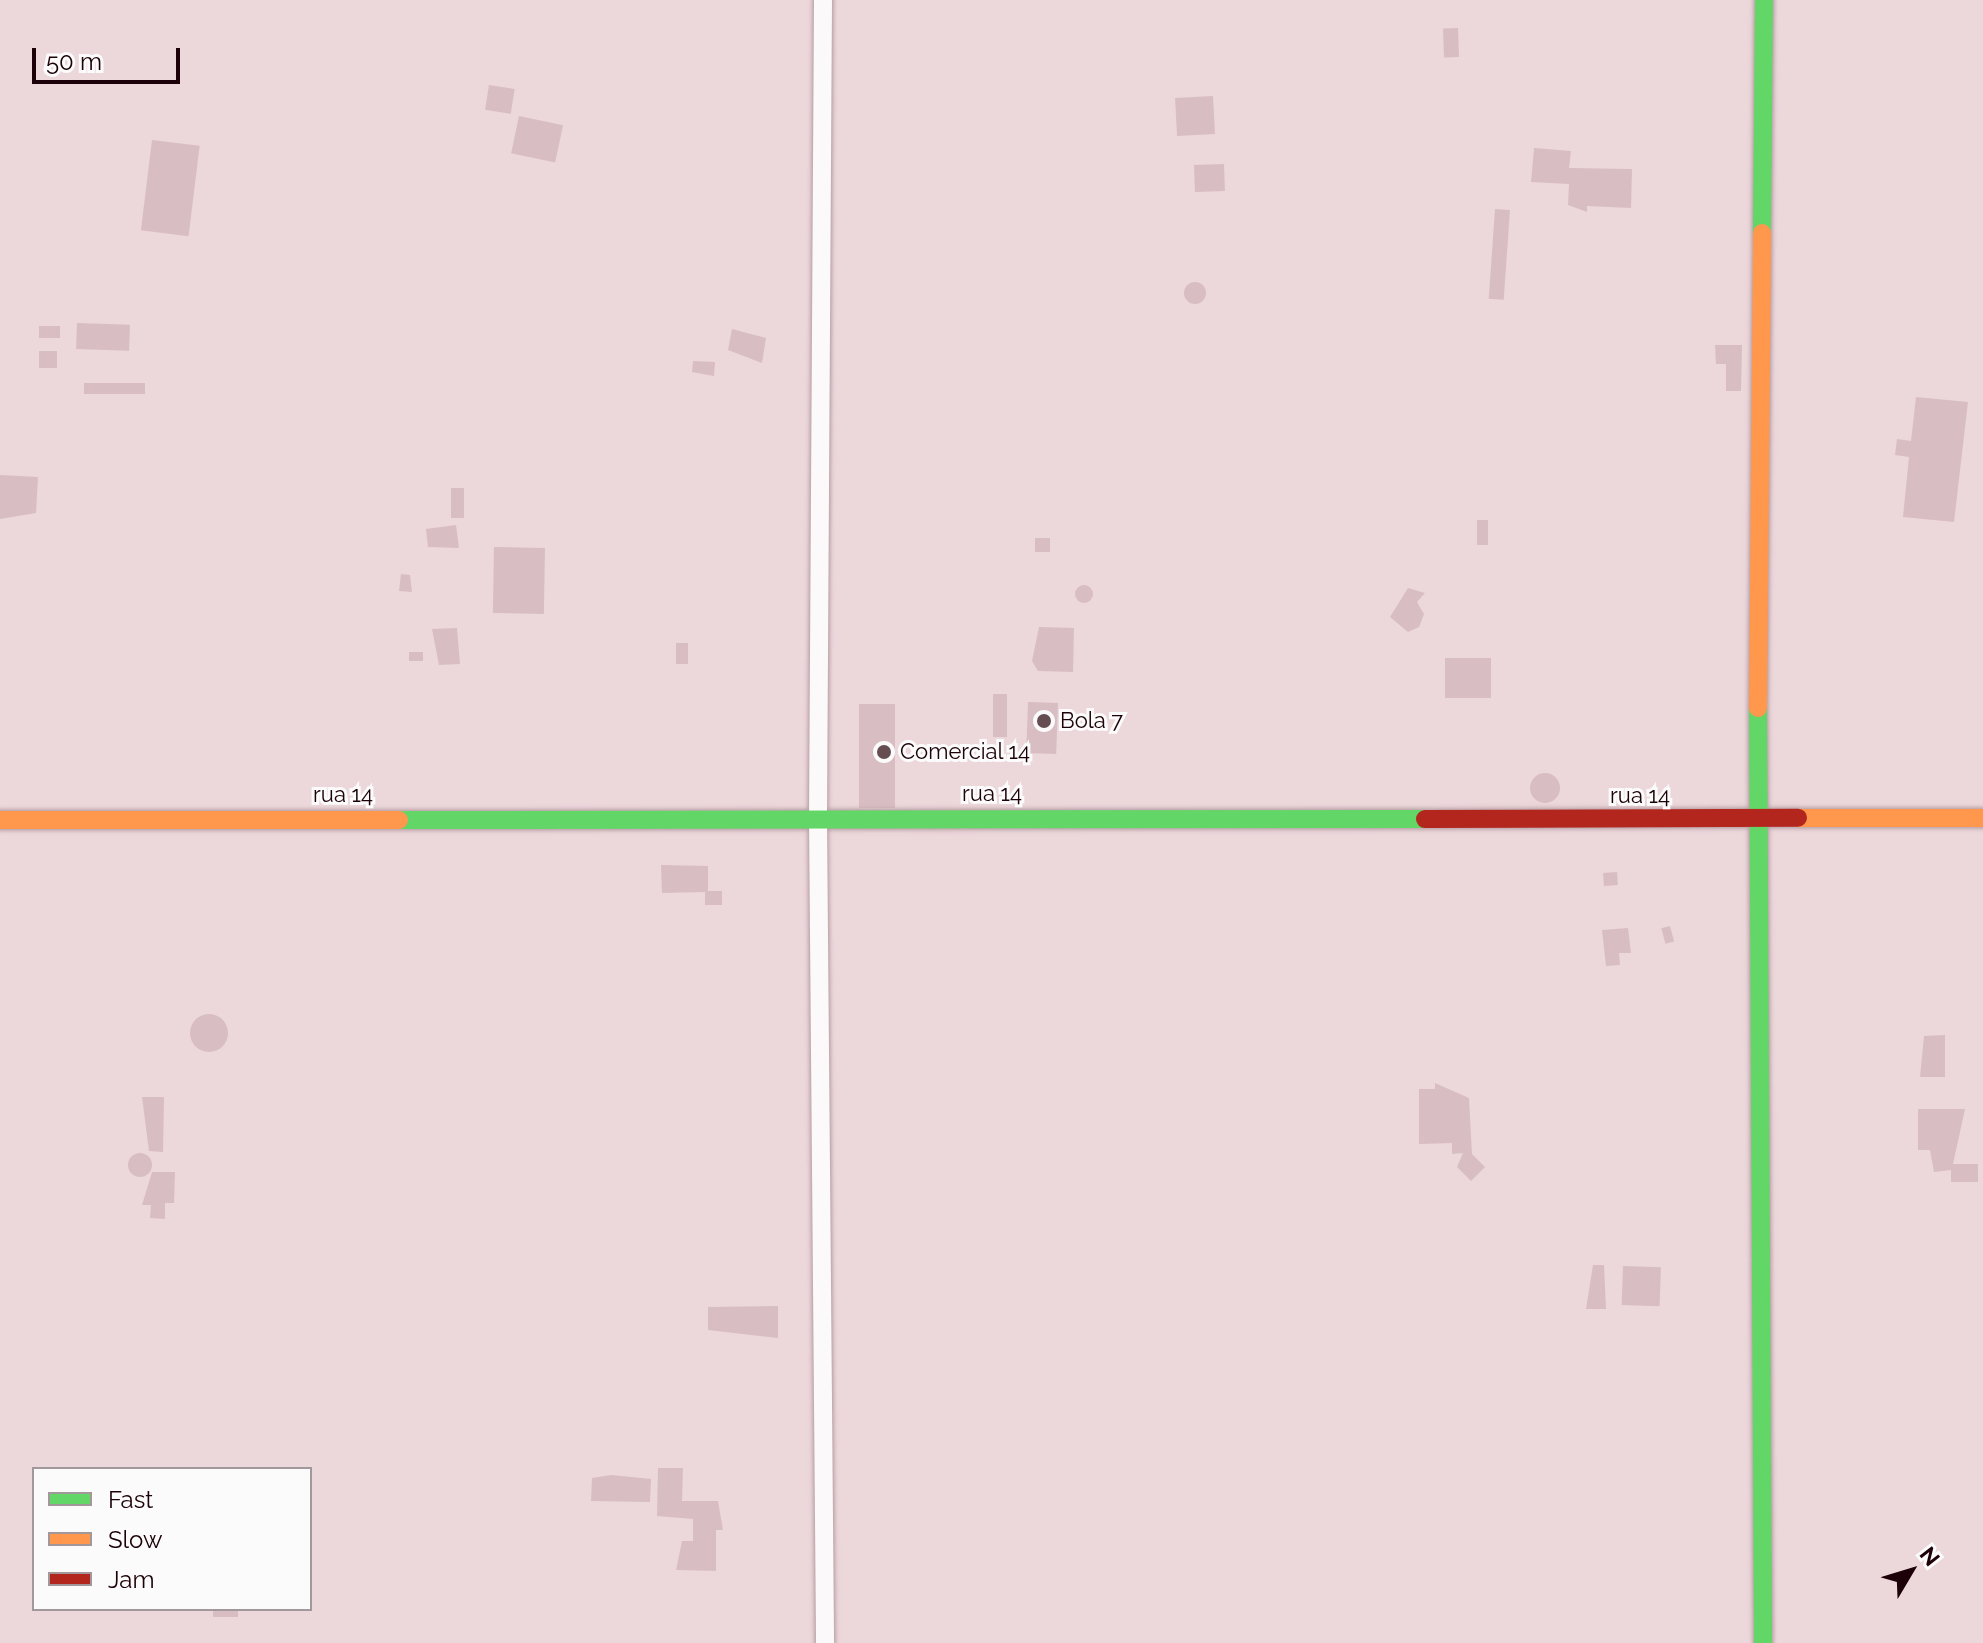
<!DOCTYPE html>
<html>
<head>
<meta charset="utf-8">
<style>
  body { margin:0 }
  #map { position:relative; width:1983px; height:1643px; overflow:hidden; background:#ecd7db; font-family:Raleway,sans-serif }
  div>[style] { position:absolute }
  .building>* { inset:0; background:#d8bec3; transform-origin:0 0 }
  .round { border-radius:50% }
  .roads { filter:drop-shadow(0 0 2px #b69ea3) drop-shadow(0 0 2px #b69ea3) }
  .street>* { height:18px; margin:-9px; padding:0 9px; transform-origin:9px; border-radius:9px; background:#fcf9fa }
  .fast>* { height:18px; margin:-9px; padding:0 9px; transform-origin:9px; border-radius:9px; background:#63d668 }
  .slow>* { height:18px; margin:-9px; padding:0 9px; transform-origin:9px; border-radius:9px; background:#ff974d }
  .jam>* { height:18px; margin:-9px; padding:0 9px; transform-origin:9px; border-radius:9px; background:#b3261e }
  .dots>* { width:22px; height:22px; translate:-50% -50%; box-sizing:border-box; border:4px solid #fbfbfb; border-radius:50% }
  span { translate:-50% -50%; white-space:nowrap; text-align:center; line-height:1.15; -webkit-text-stroke:6px #fbfbfb; paint-order:stroke }
  .poi-label { font-size:22px; color:#1c0208 }
  .left { translate:0 -50%; text-align:left }
  .street-label { font-size:22px; color:#1c0208 }
  .legend { position:absolute; left:32px; top:1467px; width:280px; height:144px; box-sizing:border-box; background:#fbfbfb; border:2px solid #a2979a; margin:0; padding:10px 14px; list-style:none; font-size:24px; color:#1c0208 }
  .legend li { display:flex; align-items:center; gap:16px; height:40px }
  .legend b { width:40px; border:2px solid #a2979a }
  .north { position:absolute; left:1871px; top:1531px; width:80px; height:80px; -webkit-text-stroke:6px #fbfbfb; paint-order:stroke; rotate:52deg; font-size:22px; font-weight:700; line-height:32px; text-align:center; color:#1c0208 }
  .north::after { content:''; display:block; margin:auto; width:28px; height:36px; background:#1c0208; clip-path:polygon(50% 0,100% 100%,50% 72%,0 100%) }
  .scale { position:absolute; left:32px; top:48px; width:148px; height:36px; box-sizing:border-box; border:4px solid #1c0208; border-top:0; padding-left:10px; font-size:24px; line-height:28px; white-space:nowrap; color:#1c0208; -webkit-text-stroke:6px #fbfbfb; paint-order:stroke }
</style>
</head>
<body>
<div id="map">
  <div class="building">
    <div style="left:1458px;top:28px;width:29px;height:15px;rotate:88deg"></div>
    <div style="left:489px;top:85px;width:26px;height:25px;rotate:9deg"></div>
    <div style="left:1213px;top:96px;width:38px;height:38px;rotate:87deg"></div>
    <div style="left:519px;top:116px;width:45px;height:38px;rotate:12deg"></div>
    <div style="left:152px;top:140px;width:48px;height:91px;rotate:7deg"></div>
    <div style="clip-path:polygon(1534px 148px,1571px 151px,1569px 168px,1632px 169px,1631px 208px,1587px 206px,1587px 212px,1568px 205px,1569px 184px,1531px 182px)"></div>
    <div style="left:1224px;top:164px;width:27px;height:30px;rotate:88deg"></div>
    <div style="left:1495px;top:209px;width:15px;height:90px;rotate:4deg"></div>
    <div class="round" style="left:1184px;top:282px;width:22px;height:22px"></div>
    <div style="left:77px;top:323px;width:53px;height:26px;rotate:2deg"></div>
    <div style="left:39px;top:326px;width:21px;height:12px"></div>
    <div style="clip-path:polygon(732px 329px,766px 338px,762px 363px,728px 350px)"></div>
    <div style="clip-path:polygon(1715px 345px,1742px 345px,1741px 391px,1726px 391px,1726px 364px,1716px 364px)"></div>
    <div style="left:39px;top:351px;width:18px;height:17px"></div>
    <div style="clip-path:polygon(693px 361px,715px 362px,714px 376px,692px 372px)"></div>
    <div style="left:84px;top:383px;width:61px;height:11px"></div>
    <div style="clip-path:polygon(1916px 397px,1968px 402px,1954px 522px,1903px 517px,1909px 457px,1895px 455px,1897px 439px,1911px 441px)"></div>
    <div style="clip-path:polygon(0 475px,38px 477px,36px 513px,0 519px)"></div>
    <div style="left:451px;top:488px;width:13px;height:30px"></div>
    <div style="left:1477px;top:520px;width:11px;height:25px"></div>
    <div style="clip-path:polygon(456px 525px,459px 548px,428px 547px,426px 529px)"></div>
    <div style="left:1035px;top:538px;width:15px;height:14px"></div>
    <div style="left:494px;top:547px;width:51px;height:66px;rotate:1deg"></div>
    <div style="clip-path:polygon(401px 574px,410px 575px,412px 592px,399px 591px)"></div>
    <div class="round" style="left:1075px;top:585px;width:18px;height:18px"></div>
    <div style="clip-path:polygon(1408px 588px,1425px 593px,1417px 602px,1424px 614px,1419px 627px,1408px 632px,1390px 617px)"></div>
    <div style="clip-path:polygon(1039px 627px,1074px 628px,1073px 672px,1038px 671px,1032px 661px)"></div>
    <div style="clip-path:polygon(457px 628px,460px 664px,439px 665px,432px 629px)"></div>
    <div style="left:676px;top:643px;width:12px;height:21px"></div>
    <div style="left:409px;top:652px;width:14px;height:9px"></div>
    <div style="left:1445px;top:658px;width:46px;height:40px"></div>
    <div style="left:993px;top:694px;width:14px;height:43px"></div>
    <div style="left:1028px;top:702px;width:30px;height:51px;rotate:2deg"></div>
    <div style="left:859px;top:704px;width:36px;height:104px"></div>
    <div class="round" style="left:1530px;top:773px;width:30px;height:30px"></div>
    <div style="clip-path:polygon(661px 865px,708px 866px,708px 891px,722px 891px,722px 905px,705px 905px,705px 892px,662px 893px)"></div>
    <div style="left:1617px;top:872px;width:13px;height:14px;rotate:86deg"></div>
    <div style="left:1670px;top:926px;width:16px;height:9px;rotate:75deg"></div>
    <div style="clip-path:polygon(1628px 928px,1631px 953px,1619px 953px,1620px 965px,1606px 966px,1602px 930px)"></div>
    <div class="round" style="left:190px;top:1014px;width:38px;height:38px"></div>
    <div style="clip-path:polygon(1945px 1035px,1945px 1077px,1920px 1077px,1924px 1036px)"></div>
    <div style="clip-path:polygon(1435px 1083px,1469px 1098px,1472px 1154px,1485px 1167px,1471px 1181px,1457px 1167px,1463px 1153px,1452px 1154px,1452px 1143px,1419px 1144px,1419px 1089px,1435px 1089px)"></div>
    <div style="clip-path:polygon(142px 1097px,164px 1097px,163px 1152px,149px 1151px)"></div>
    <div style="clip-path:polygon(1918px 1109px,1965px 1109px,1953px 1164px,1978px 1164px,1978px 1182px,1951px 1182px,1951px 1170px,1934px 1172px,1930px 1150px,1918px 1150px)"></div>
    <div class="round" style="left:128px;top:1153px;width:24px;height:24px"></div>
    <div style="clip-path:polygon(152px 1172px,175px 1172px,174px 1203px,165px 1203px,165px 1219px,150px 1218px,151px 1205px,142px 1205px)"></div>
    <div style="clip-path:polygon(1593px 1265px,1604px 1265px,1606px 1309px,1586px 1309px)"></div>
    <div style="left:1623px;top:1266px;width:38px;height:39px;rotate:2deg"></div>
    <div style="clip-path:polygon(778px 1306px,778px 1338px,708px 1330px,708px 1307px)"></div>
    <div style="clip-path:polygon(658px 1468px,683px 1468px,682px 1501px,718px 1501px,723px 1530px,716px 1530px,716px 1571px,676px 1570px,682px 1541px,693px 1541px,693px 1519px,657px 1516px)"></div>
    <div style="clip-path:polygon(611px 1475px,651px 1479px,650px 1502px,591px 1501px,592px 1478px)"></div>
    <div style="left:213px;top:1609px;width:25px;height:8px"></div>
  </div>
  <div class="roads">
    <div class="street">
      <div style="left:823px;top:0;width:818px;rotate:90.35deg"></div>
      <div style="left:818px;top:818px;width:825px;rotate:89.51deg"></div>
    </div>
    <div class="fast">
      <div style="left:1762px;top:233px;width:233px;rotate:-89.5deg"></div>
      <div style="left:1758px;top:708px;width:935px;rotate:89.69deg"></div>
      <div style="left:399px;top:820px;width:1026px;rotate:-0.06deg"></div>
    </div>
    <div class="slow">
      <div style="left:1758px;top:708px;width:475px;rotate:-89.5deg"></div>
      <div style="left:1798px;top:818px;width:185px"></div>
      <div style="left:0;top:820px;width:399px"></div>
    </div>
    <div class="jam">
      <div style="left:1425px;top:819px;width:373px;rotate:-0.2deg"></div>
    </div>
  </div>
  <div class="dots">
    <div style="left:1044px;top:721px;background:#654d52"></div>
    <div style="left:884px;top:752px;background:#654d52"></div>
  </div>
  <div class="poi-label">
    <span class="left" style="left:1060px;top:721px">Bola 7</span>
    <span class="left" style="left:900px;top:752px">Comercial 14</span>
  </div>
  <div class="street-label">
    <span style="left:992px;top:794px">rua 14</span>
    <span style="left:343px;top:795px">rua 14</span>
    <span style="left:1640px;top:796px">rua 14</span>
  </div>
  <ul class="legend">
  <li><b style="height:10px;background:#63d668"></b>Fast</li>
  <li><b style="height:10px;background:#ff974d"></b>Slow</li>
  <li><b style="height:10px;background:#b3261e"></b>Jam</li>
  </ul>
  <div class="north">N</div>
  <div class="scale">50 m</div>
</div>
</body>
</html>
